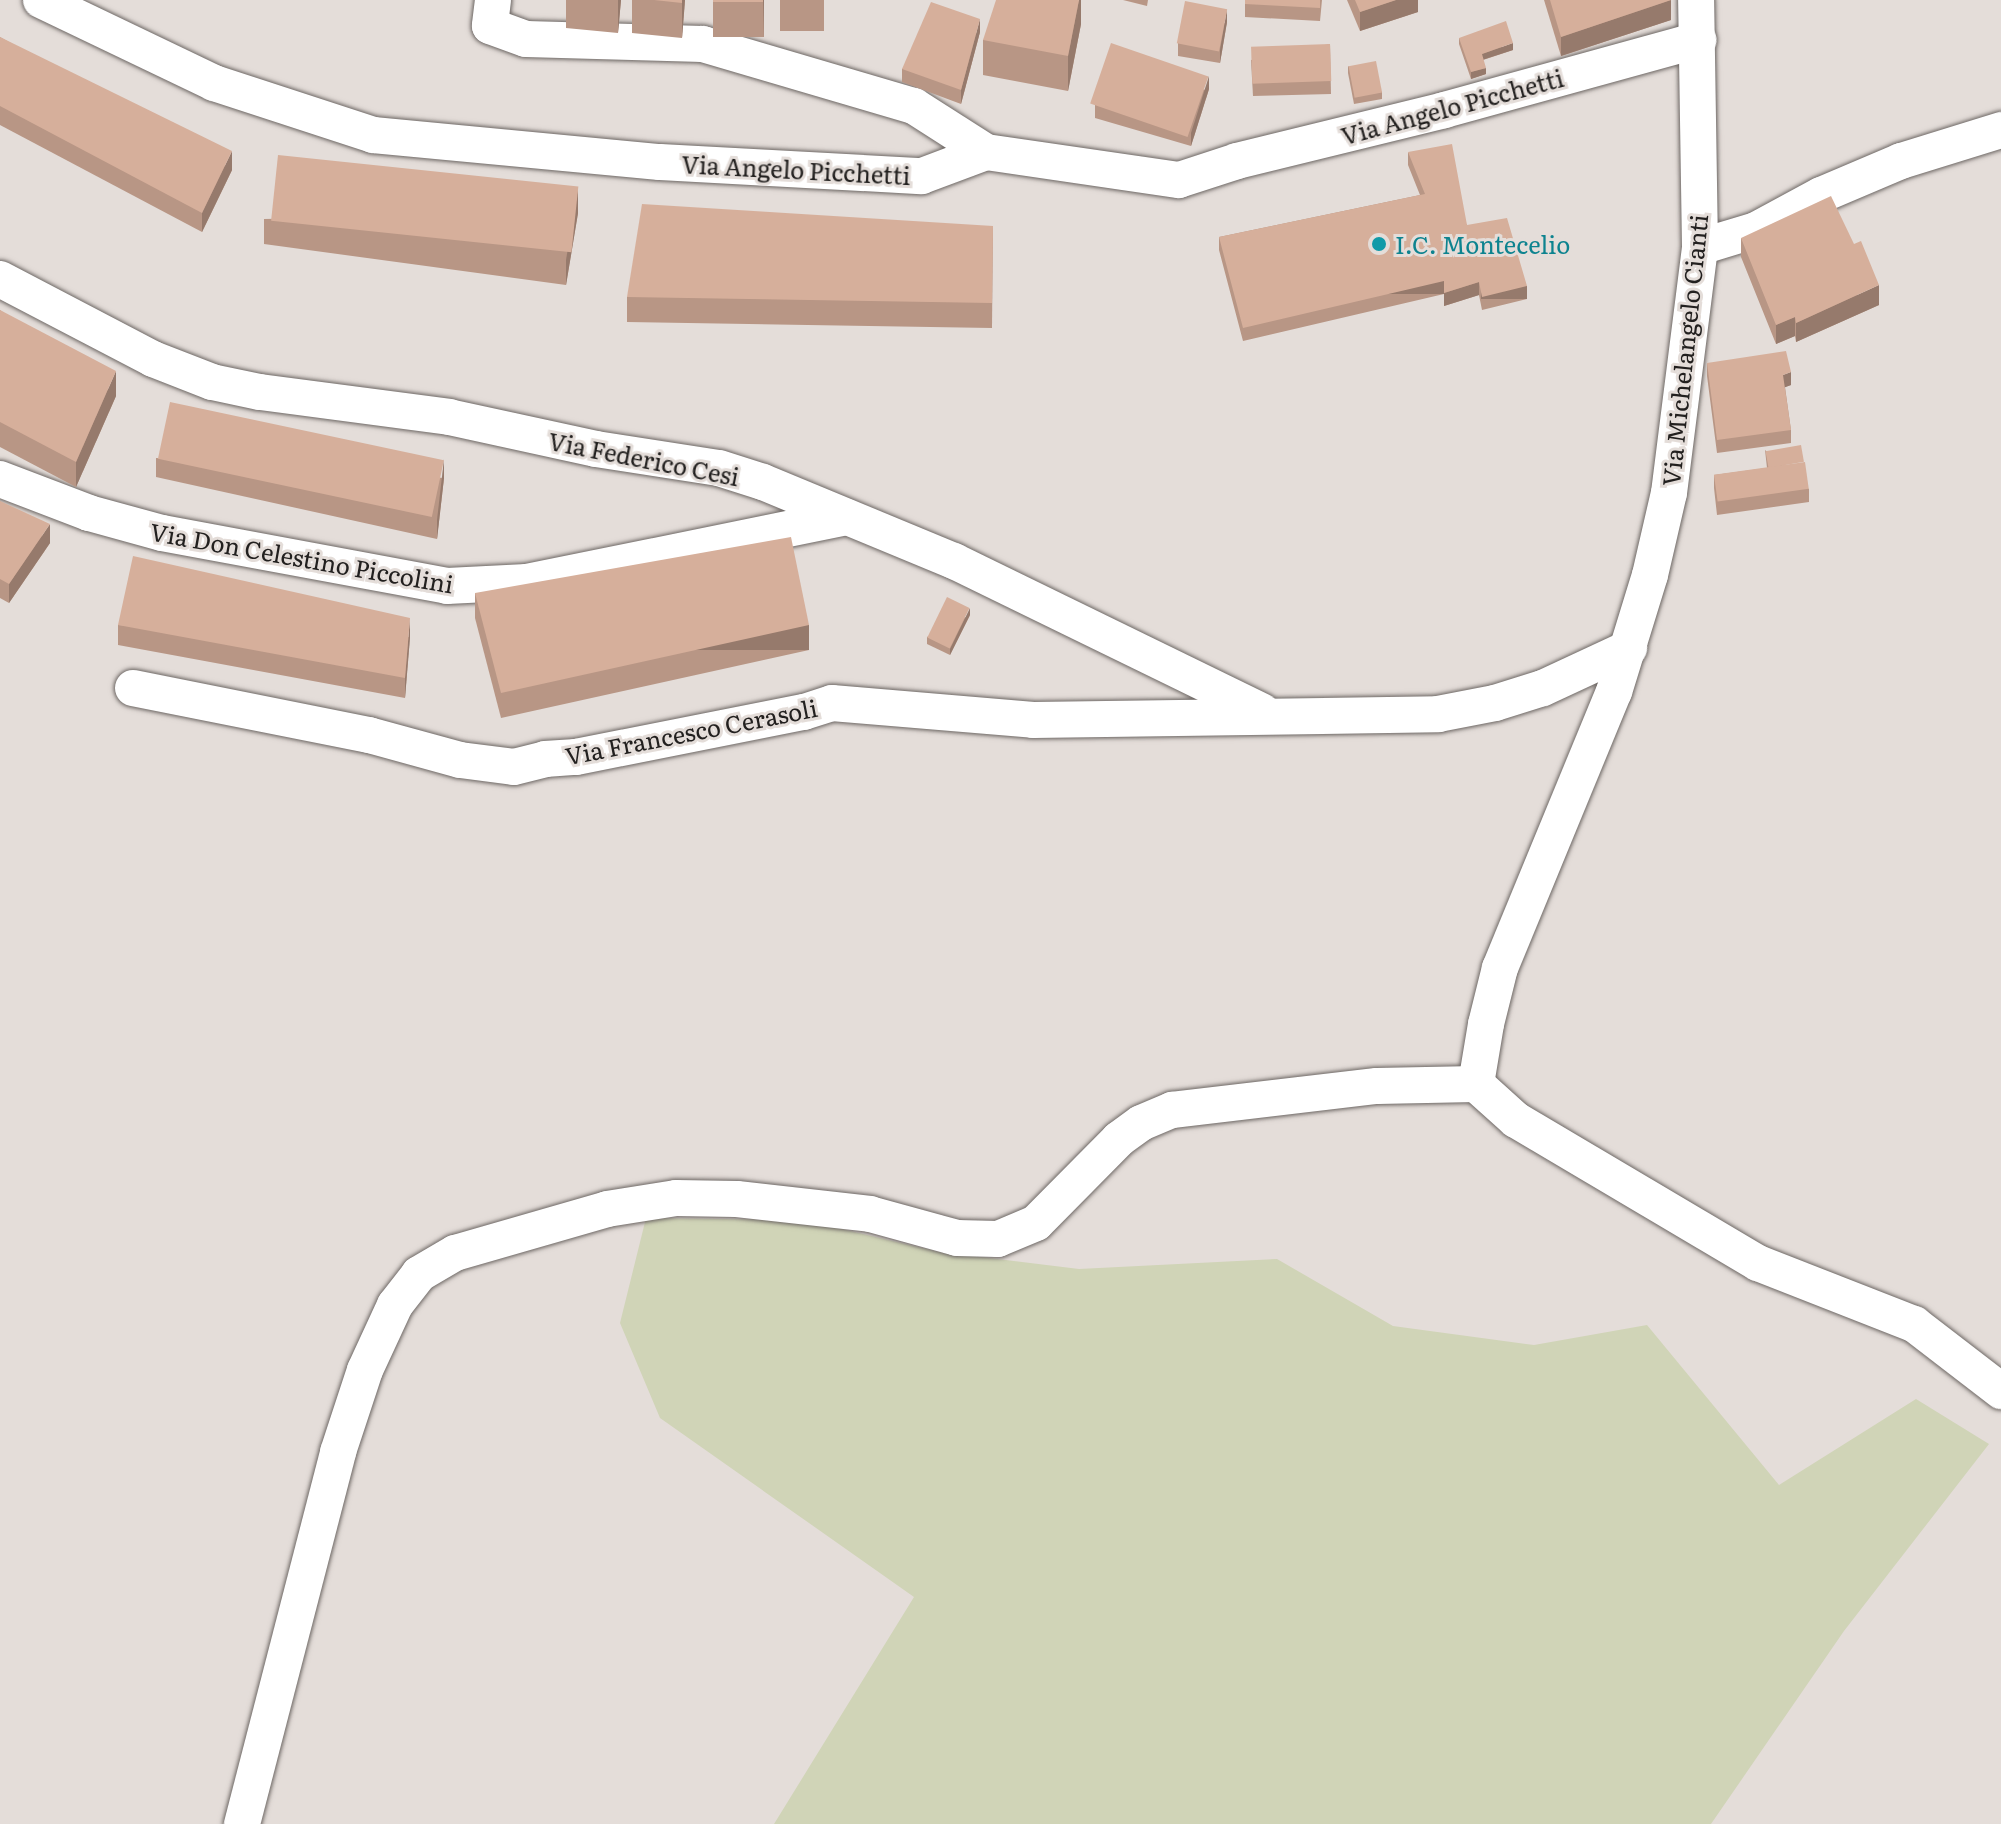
<!DOCTYPE html>
<html>
<head>
<meta charset="utf-8">
<style>
  body { margin:0 }
  #map { position:relative; width:2001px; height:1824px; overflow:hidden; background:#e4ddd9; font-family:Literata,serif }
  div>[style] { position:absolute }
  .green>* { inset:0; background:#d0d4b7 }
  .roads { filter:drop-shadow(0 0 2px #6d6764) drop-shadow(0 0 2px #6d6764) }
  .street>* { height:36px; margin:-18px; padding:0 18px; transform-origin:18px; border-radius:18px; background:#fff }
  .wall>* { inset:0; background:#b89685; transform-origin:0 0 }
  .shaded-wall>* { inset:0; background:#967a6c; transform-origin:0 0 }
  .building>* { inset:0; background:#d6af9b; transform-origin:0 0 }
  .dots>* { width:22px; height:22px; translate:-50% -50%; box-sizing:border-box; border:4px solid #e4ddd9; border-radius:50% }
  span { translate:-50% -50%; white-space:nowrap; text-align:center; line-height:1.15; -webkit-text-stroke:6px #e4ddd9; paint-order:stroke }
  .street-label { font-size:24px; color:#22201f }
  .culture-label { font-size:24px; color:#0d838f }
  .left { translate:0 -50%; text-align:left }
</style>
</head>
<body>
<div id="map">
  <div class="green">
    <div style="clip-path:polygon(646px 1218px,804px 1220px,939px 1252px,1079px 1269px,1277px 1259px,1393px 1326px,1534px 1345px,1647px 1325px,1779px 1485px,1916px 1399px,1989px 1444px,1844px 1631px,1711px 1824px,774px 1824px,914px 1597px,660px 1418px,620px 1323px)"></div>
  </div>
  <div class="roads">
    <div class="street">
      <div style="left:41px;top:0;width:192px;rotate:25.6deg"></div>
      <div style="left:214px;top:83px;width:167px;rotate:18.1deg"></div>
      <div style="left:373px;top:135px;width:288px;rotate:5.4deg"></div>
      <div style="left:660px;top:162px;width:262px;rotate:3.1deg"></div>
      <div style="left:922px;top:176px;width:68px;rotate:-20.6deg"></div>
      <div style="left:986px;top:152px;width:195px;rotate:8.3deg"></div>
      <div style="left:1179px;top:180px;width:61px;rotate:-18.1deg"></div>
      <div style="left:1237px;top:161px;width:213px;rotate:-13.8deg"></div>
      <div style="left:1444px;top:110px;width:264px;rotate:-15.4deg"></div>
      <div style="left:493px;top:0;width:26px;rotate:97deg"></div>
      <div style="left:490px;top:26px;width:38px;rotate:20deg"></div>
      <div style="left:526px;top:39px;width:177px;rotate:1.6deg"></div>
      <div style="left:703px;top:44px;width:220px;rotate:16.4deg"></div>
      <div style="left:914px;top:106px;width:85px;rotate:32.6deg"></div>
      <div style="left:1700px;top:247px;width:59px;rotate:-16.9deg"></div>
      <div style="left:1756px;top:230px;width:74px;rotate:-28.3deg"></div>
      <div style="left:1821px;top:195px;width:87px;rotate:-23deg"></div>
      <div style="left:1901px;top:161px;width:105px;rotate:-17.2deg"></div>
      <div style="left:0;top:279px;width:173px;rotate:27.6deg"></div>
      <div style="left:153px;top:359px;width:63px;rotate:21.3deg"></div>
      <div style="left:212px;top:382px;width:49px;rotate:11.8deg"></div>
      <div style="left:260px;top:392px;width:191px;rotate:7.5deg"></div>
      <div style="left:449px;top:417px;width:150px;rotate:12.3deg"></div>
      <div style="left:596px;top:449px;width:124px;rotate:8.8deg"></div>
      <div style="left:719px;top:468px;width:46px;rotate:17.7deg"></div>
      <div style="left:763px;top:482px;width:207px;rotate:22.5deg"></div>
      <div style="left:954px;top:561px;width:342px;rotate:26deg"></div>
      <div style="left:0;top:479px;width:95px;rotate:20.9deg"></div>
      <div style="left:89px;top:513px;width:76px;rotate:15.3deg"></div>
      <div style="left:162px;top:533px;width:290px;rotate:10.5deg"></div>
      <div style="left:447px;top:586px;width:80px;rotate:-2.9deg"></div>
      <div style="left:527px;top:582px;width:326px;rotate:-11.5deg"></div>
      <div style="left:133px;top:688px;width:241px;rotate:11.3deg"></div>
      <div style="left:369px;top:735px;width:94px;rotate:15.4deg"></div>
      <div style="left:460px;top:760px;width:54px;rotate:7.4deg"></div>
      <div style="left:514px;top:767px;width:32px;rotate:-14deg"></div>
      <div style="left:545px;top:759px;width:31px;rotate:-4deg"></div>
      <div style="left:576px;top:757px;width:232px;rotate:-11.2deg"></div>
      <div style="left:804px;top:712px;width:29px;rotate:-18deg"></div>
      <div style="left:832px;top:703px;width:202px;rotate:4.8deg"></div>
      <div style="left:1033px;top:720px;width:405px;rotate:-0.8deg"></div>
      <div style="left:1438px;top:714px;width:58px;rotate:-10.9deg"></div>
      <div style="left:1495px;top:703px;width:50px;rotate:-17.4deg"></div>
      <div style="left:1543px;top:688px;width:95px;rotate:-24.9deg"></div>
      <div style="left:1476px;top:1084px;width:61px;rotate:-80.5deg"></div>
      <div style="left:1486px;top:1024px;width:58px;rotate:-76deg"></div>
      <div style="left:1500px;top:968px;width:299px;rotate:-67.6deg"></div>
      <div style="left:1614px;top:692px;width:122px;rotate:-72.9deg"></div>
      <div style="left:1650px;top:575px;width:84px;rotate:-77deg"></div>
      <div style="left:1669px;top:493px;width:248px;rotate:-82.8deg"></div>
      <div style="left:1700px;top:247px;width:247px;rotate:-90.9deg"></div>
      <div style="left:242px;top:1824px;width:384px;rotate:-75.5deg"></div>
      <div style="left:338px;top:1452px;width:86px;rotate:-71.8deg"></div>
      <div style="left:365px;top:1370px;width:72px;rotate:-65.2deg"></div>
      <div style="left:395px;top:1305px;width:39px;rotate:-52deg"></div>
      <div style="left:419px;top:1274px;width:42px;rotate:-30.3deg"></div>
      <div style="left:455px;top:1253px;width:158px;rotate:-16.1deg"></div>
      <div style="left:607px;top:1209px;width:70px;rotate:-9.1deg"></div>
      <div style="left:676px;top:1198px;width:61px;rotate:0.9deg"></div>
      <div style="left:737px;top:1199px;width:134px;rotate:6.4deg"></div>
      <div style="left:870px;top:1214px;width:90px;rotate:15.4deg"></div>
      <div style="left:957px;top:1238px;width:41px;rotate:1.4deg"></div>
      <div style="left:998px;top:1239px;width:41px;rotate:-22.8deg"></div>
      <div style="left:1036px;top:1223px;width:118px;rotate:-45.3deg"></div>
      <div style="left:1119px;top:1139px;width:27px;rotate:-36deg"></div>
      <div style="left:1141px;top:1123px;width:34px;rotate:-23deg"></div>
      <div style="left:1172px;top:1110px;width:206px;rotate:-6.7deg"></div>
      <div style="left:1377px;top:1086px;width:99px;rotate:-1.2deg"></div>
      <div style="left:1476px;top:1084px;width:54px;rotate:42deg"></div>
      <div style="left:1516px;top:1120px;width:281px;rotate:30.6deg"></div>
      <div style="left:1758px;top:1263px;width:168px;rotate:21.4deg"></div>
      <div style="left:1914px;top:1324px;width:110px;rotate:37.6deg"></div>
    </div>
  </div>
  <div class="wall">
    <div style="clip-path:polygon(566px 0,621px 0,618px 33px,566px 28px)"></div>
    <div style="clip-path:polygon(632px 0,685px 0,682px 38px,632px 33px)"></div>
    <div style="left:713px;top:0;width:51px;height:37px"></div>
    <div style="left:780px;top:0;width:44px;height:31px"></div>
    <div style="clip-path:polygon(1081px 0,1081px 24px,1068px 91px,983px 75px,983px 40px)"></div>
    <div style="clip-path:polygon(1123px 0,1148px 0,1147px 6px)"></div>
    <div style="clip-path:polygon(1245px 0,1322px 0,1320px 21px,1245px 17px)"></div>
    <div style="clip-path:polygon(1347px 0,1418px 0,1418px 12px,1360px 31px)"></div>
    <div style="clip-path:polygon(1544px 0,1671px 0,1671px 20px,1561px 56px)"></div>
    <div style="clip-path:polygon(1227px 22px,1220px 63px,1178px 56px,1178px 43px)"></div>
    <div style="clip-path:polygon(980px 32px,961px 104px,902px 82px,902px 69px)"></div>
    <div style="clip-path:polygon(0 37px,232px 170px,202px 232px,0 125px)"></div>
    <div style="clip-path:polygon(1459px 38px,1513px 50px,1483px 60px,1486px 74px,1471px 79px,1459px 44px)"></div>
    <div style="clip-path:polygon(1330px 44px,1331px 94px,1253px 96px,1251px 60px)"></div>
    <div style="clip-path:polygon(1348px 66px,1382px 92px,1382px 99px,1354px 104px,1348px 73px)"></div>
    <div style="clip-path:polygon(1209px 89px,1191px 146px,1095px 118px,1095px 105px)"></div>
    <div style="clip-path:polygon(1408px 152px,1527px 299px,1482px 310px,1479px 295px,1444px 306px,1444px 294px,1243px 341px,1219px 250px,1219px 237px,1420px 195px,1408px 165px)"></div>
    <div style="clip-path:polygon(578px 213px,566px 285px,264px 244px,264px 219px)"></div>
    <div style="clip-path:polygon(993px 226px,992px 328px,627px 322px,627px 297px)"></div>
    <div style="clip-path:polygon(1741px 238px,1879px 305px,1796px 342px,1795px 336px,1776px 344px,1741px 257px)"></div>
    <div style="clip-path:polygon(0 310px,116px 396px,76px 487px,0 447px)"></div>
    <div style="clip-path:polygon(1707px 363px,1791px 385px,1785px 387px,1791px 430px,1791px 443px,1717px 453px,1707px 376px)"></div>
    <div style="clip-path:polygon(1765px 450px,1809px 489px,1809px 502px,1717px 515px,1714px 488px,1714px 475px,1767px 468px)"></div>
    <div style="clip-path:polygon(156px 458px,444px 478px,437px 539px,156px 477px)"></div>
    <div style="clip-path:polygon(0 501px,50px 543px,9px 603px,0 598px)"></div>
    <div style="clip-path:polygon(475px 593px,809px 650px,501px 718px,475px 618px)"></div>
    <div style="clip-path:polygon(970px 615px,950px 655px,927px 644px,927px 637px)"></div>
    <div style="clip-path:polygon(118px 625px,410px 637px,405px 698px,118px 645px)"></div>
  </div>
  <div class="shaded-wall">
    <div style="clip-path:polygon(618px 0,621px 0,618px 33px)"></div>
    <div style="clip-path:polygon(682px 0,685px 0,682px 38px)"></div>
    <div style="clip-path:polygon(763px 0,764px 0,763px 38px)"></div>
    <div style="clip-path:polygon(1079px 0,1081px 0,1081px 24px,1068px 91px,1068px 56px)"></div>
    <div style="clip-path:polygon(1396px 0,1418px 0,1418px 12px,1360px 31px,1360px 12px)"></div>
    <div style="clip-path:polygon(1671px 0,1671px 20px,1561px 56px,1561px 37px)"></div>
    <div style="clip-path:polygon(1227px 9px,1227px 22px,1220px 63px,1220px 50px)"></div>
    <div style="clip-path:polygon(980px 19px,980px 32px,961px 104px,961px 90px)"></div>
    <div style="clip-path:polygon(1513px 43px,1513px 50px,1482px 60px,1482px 54px)"></div>
    <div style="clip-path:polygon(1486px 68px,1486px 74px,1471px 79px,1471px 72px)"></div>
    <div style="clip-path:polygon(1209px 76px,1209px 89px,1191px 146px,1191px 133px)"></div>
    <div style="clip-path:polygon(232px 151px,232px 170px,202px 232px,202px 213px)"></div>
    <div style="clip-path:polygon(578px 188px,578px 213px,566px 285px,566px 260px)"></div>
    <div style="left:1444px;top:281px;width:13px;height:206px;rotate:90deg"></div>
    <div style="clip-path:polygon(1479px 282px,1479px 295px,1444px 306px,1444px 293px)"></div>
    <div style="clip-path:polygon(1879px 285px,1879px 305px,1796px 342px,1796px 323px)"></div>
    <div style="left:1527px;top:286px;width:13px;height:46px;rotate:90deg"></div>
    <div style="clip-path:polygon(1795px 317px,1795px 336px,1776px 344px,1776px 325px)"></div>
    <div style="clip-path:polygon(116px 371px,116px 396px,76px 487px,76px 462px)"></div>
    <div style="clip-path:polygon(1791px 372px,1791px 385px,1783px 388px,1783px 375px)"></div>
    <div style="clip-path:polygon(444px 459px,444px 478px,437px 539px,437px 520px)"></div>
    <div style="clip-path:polygon(50px 524px,50px 543px,9px 603px,9px 584px)"></div>
    <div style="clip-path:polygon(970px 608px,970px 615px,950px 655px,950px 649px)"></div>
    <div style="clip-path:polygon(410px 618px,410px 637px,405px 698px,405px 678px)"></div>
    <div style="left:809px;top:625px;width:25px;height:315px;rotate:90deg"></div>
  </div>
  <div class="building">
    <div style="clip-path:polygon(654px 0,682px 0,682px 3px)"></div>
    <div style="left:713px;top:0;width:50px;height:2px"></div>
    <div style="clip-path:polygon(996px 0,1079px 0,1068px 56px,983px 40px)"></div>
    <div style="clip-path:polygon(1245px 0,1320px 0,1320px 8px,1245px 4px)"></div>
    <div style="clip-path:polygon(1355px 0,1396px 0,1360px 12px)"></div>
    <div style="clip-path:polygon(1550px 0,1671px 0,1561px 37px)"></div>
    <div style="left:1185px;top:1px;width:43px;height:43px;rotate:11deg"></div>
    <div style="clip-path:polygon(931px 2px,980px 19px,961px 90px,902px 69px)"></div>
    <div style="clip-path:polygon(1506px 21px,1513px 43px,1482px 54px,1486px 68px,1471px 72px,1459px 38px)"></div>
    <div style="clip-path:polygon(0 37px,232px 151px,202px 213px,0 106px)"></div>
    <div style="left:1111px;top:43px;width:103px;height:64px;rotate:19deg"></div>
    <div style="left:1330px;top:44px;width:37px;height:79px;rotate:88deg"></div>
    <div style="left:1376px;top:61px;width:32px;height:28px;rotate:79deg"></div>
    <div style="clip-path:polygon(1452px 144px,1467px 225px,1507px 218px,1527px 286px,1482px 297px,1479px 282px,1444px 293px,1444px 281px,1243px 328px,1219px 237px,1425px 194px,1408px 152px)"></div>
    <div style="left:278px;top:155px;width:302px;height:66px;rotate:6deg"></div>
    <div style="clip-path:polygon(1831px 196px,1854px 244px,1861px 241px,1879px 285px,1796px 323px,1795px 317px,1776px 325px,1741px 238px)"></div>
    <div style="clip-path:polygon(642px 204px,993px 226px,992px 303px,627px 297px)"></div>
    <div style="clip-path:polygon(0 310px,116px 371px,76px 462px,0 422px)"></div>
    <div style="clip-path:polygon(1786px 351px,1791px 372px,1783px 375px,1791px 430px,1717px 440px,1707px 363px)"></div>
    <div style="left:170px;top:402px;width:280px;height:58px;rotate:12deg"></div>
    <div style="left:1801px;top:445px;width:17px;height:36px;rotate:80deg"></div>
    <div style="left:1805px;top:462px;width:27px;height:92px;rotate:82deg"></div>
    <div style="clip-path:polygon(0 501px,50px 524px,9px 584px,0 579px)"></div>
    <div style="clip-path:polygon(791px 537px,809px 625px,501px 693px,475px 593px)"></div>
    <div style="clip-path:polygon(133px 556px,410px 618px,405px 678px,118px 625px)"></div>
    <div style="left:947px;top:597px;width:25px;height:45px;rotate:26deg"></div>
  </div>
  <div class="dots">
    <div style="left:1379px;top:244px;background:#0f9aa8"></div>
  </div>
  <div class="street-label">
    <span style="left:1452px;top:106px;rotate:-15deg">Via Angelo Picchetti</span>
    <span style="left:796px;top:169px;rotate:3deg">Via Angelo Picchetti</span>
    <span style="left:1684px;top:350px;rotate:-84deg">Via Michelangelo Cianti</span>
    <span style="left:644px;top:458px;rotate:11deg">Via Federico Cesi</span>
    <span style="left:302px;top:557px;rotate:10deg">Via Don Celestino Piccolini</span>
    <span style="left:691px;top:731px;rotate:-11deg">Via Francesco Cerasoli</span>
  </div>
  <div class="culture-label">
    <span class="left" style="left:1395px;top:244px">I.C. Montecelio</span>
  </div>
</div>
</body>
</html>
